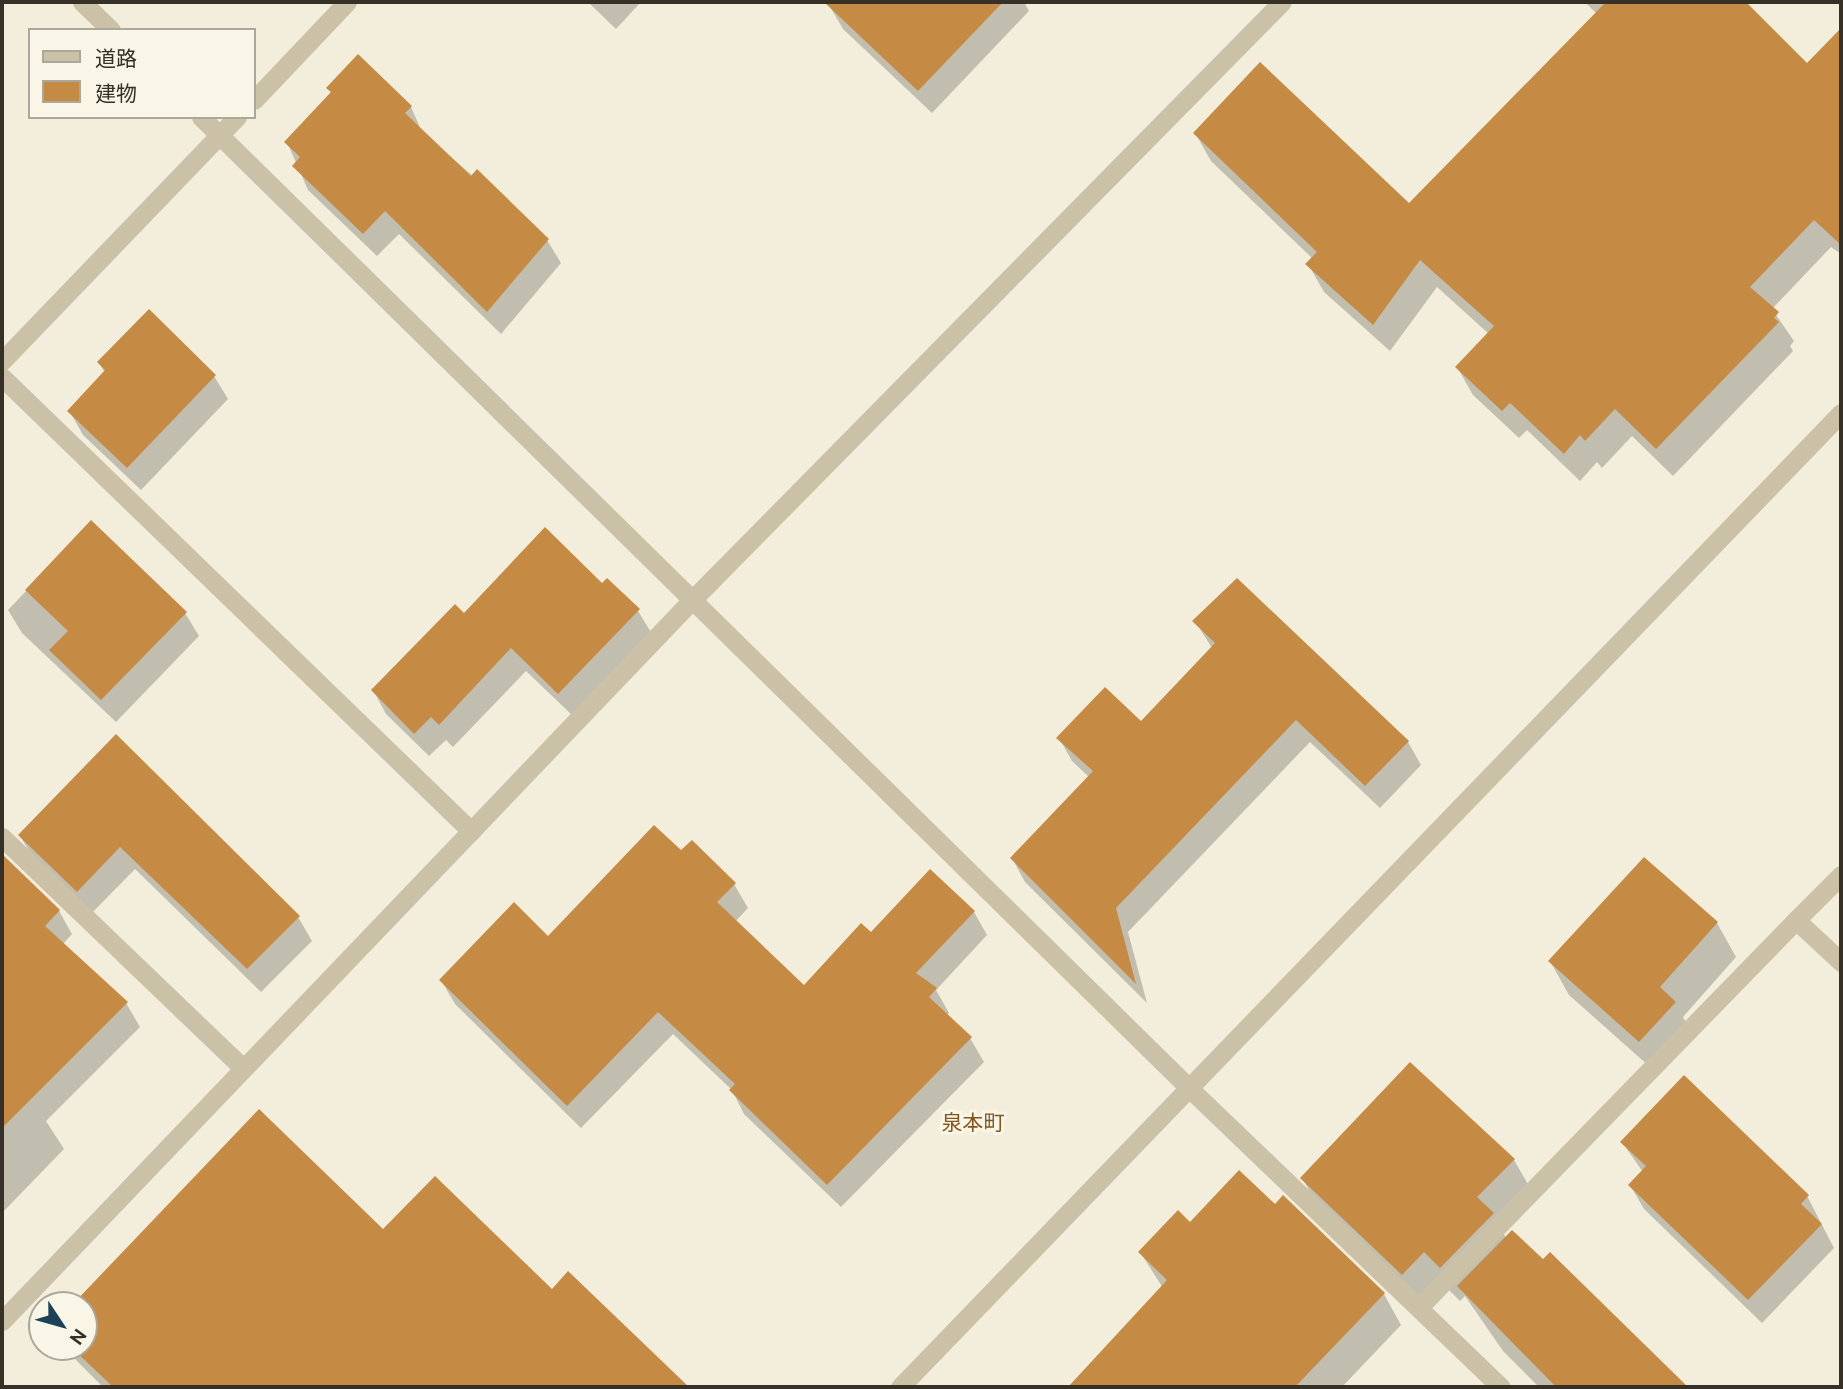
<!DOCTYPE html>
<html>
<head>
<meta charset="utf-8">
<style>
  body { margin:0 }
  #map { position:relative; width:1843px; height:1389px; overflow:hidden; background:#f2eedb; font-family:Ubuntu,"Noto Sans JP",sans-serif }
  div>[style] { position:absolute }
  .shadow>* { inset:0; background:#0003 }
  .building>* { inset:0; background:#c58b45 }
  .minor>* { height:19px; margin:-9.5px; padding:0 9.5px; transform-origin:9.5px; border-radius:9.5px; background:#cac1a7 }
  .tertiary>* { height:19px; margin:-9.5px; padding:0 9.5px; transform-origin:9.5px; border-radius:9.5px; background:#cac1a7 }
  span { translate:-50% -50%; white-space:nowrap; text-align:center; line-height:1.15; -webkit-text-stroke:6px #f9f6e7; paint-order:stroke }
  .quarter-label { font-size:21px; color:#845721 }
  .frame { position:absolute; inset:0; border:4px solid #363027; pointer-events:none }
  .legend { position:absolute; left:28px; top:28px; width:228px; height:91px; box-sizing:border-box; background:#f9f6e7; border:2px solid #aba79a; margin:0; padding:9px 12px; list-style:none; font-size:21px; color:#363027 }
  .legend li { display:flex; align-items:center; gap:14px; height:35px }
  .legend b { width:35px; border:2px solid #aba79a }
  .north { position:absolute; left:28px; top:1291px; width:70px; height:70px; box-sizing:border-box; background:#f9f6e7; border:2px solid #aba79a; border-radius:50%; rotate:126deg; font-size:19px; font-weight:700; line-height:28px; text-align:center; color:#363027 }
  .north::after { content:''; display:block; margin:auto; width:24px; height:32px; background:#1d4257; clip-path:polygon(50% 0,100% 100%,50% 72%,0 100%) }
</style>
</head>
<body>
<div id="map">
  <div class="shadow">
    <div style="clip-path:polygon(588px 2px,641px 2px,616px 29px)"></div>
    <div style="clip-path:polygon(1024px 2px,1029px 11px,932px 113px,843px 29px,829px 5px)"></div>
    <div style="clip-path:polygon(1585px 2px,1744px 2px,1807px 66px,1841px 30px,1841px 254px,1831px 247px,1772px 309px,1794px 341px,1790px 346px,1793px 351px,1673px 476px,1632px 436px,1602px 468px,1597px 462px,1580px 481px,1527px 430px,1519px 438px,1473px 395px,1457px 367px,1489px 334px,1437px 287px,1390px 351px,1324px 292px,1308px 264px,1313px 259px,1211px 161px,1195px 133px,1409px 205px,1597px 14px)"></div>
    <div style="clip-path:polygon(328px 88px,411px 107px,422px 132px,547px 240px,561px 263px,501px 334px,399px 234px,377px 256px,308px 190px,287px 142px,332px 94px)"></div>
    <div style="clip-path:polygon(99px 363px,214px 376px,228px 399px,141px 490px,83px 435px,70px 412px,105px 373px)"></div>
    <div style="clip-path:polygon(92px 522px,185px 613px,199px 636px,116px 722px,22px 633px,8px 610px)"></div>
    <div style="clip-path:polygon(602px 585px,638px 611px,652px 634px,573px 716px,526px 671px,453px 747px,446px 740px,429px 756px,386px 714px,373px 690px,464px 615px)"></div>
    <div style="clip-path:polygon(1195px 621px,1408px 742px,1421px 765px,1380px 808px,1310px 742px,1128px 932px,1147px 1003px,1025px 882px,1012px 858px,1089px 777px,1072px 761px,1059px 738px,1141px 723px,1212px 648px)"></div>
    <div style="clip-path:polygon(116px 736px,298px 917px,312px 941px,261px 992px,135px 869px,91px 914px,34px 859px,20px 836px)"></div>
    <div style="clip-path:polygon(681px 853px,734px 884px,748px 908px,735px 922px,804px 988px,871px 935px,974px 912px,987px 935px,936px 990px,949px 1013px,946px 1016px,970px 1038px,984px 1062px,841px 1207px,744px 1114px,732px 1090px,673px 1034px,581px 1128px,455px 1004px,441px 980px,548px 938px)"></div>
    <div style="clip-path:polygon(2px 856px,59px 911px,72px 934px,63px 944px,126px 1003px,140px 1027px,46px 1121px,64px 1149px,2px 1213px)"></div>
    <div style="clip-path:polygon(1717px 923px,1736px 957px,1683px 1017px,1694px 1037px,1659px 1075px,1569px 995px,1550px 961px)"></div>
    <div style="clip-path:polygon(1622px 1142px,1807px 1196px,1834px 1248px,1762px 1323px,1644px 1209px,1630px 1185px,1643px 1172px)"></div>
    <div style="clip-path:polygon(1514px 1160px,1533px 1193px,1500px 1227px,1506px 1238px,1684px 1387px,1539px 1387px,1503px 1351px,1465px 1296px,1460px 1301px,1444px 1285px,1422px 1308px,1322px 1212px,1302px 1178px)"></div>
    <div style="clip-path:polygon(1275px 1207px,1384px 1294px,1401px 1325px,1342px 1387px,1070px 1387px,1163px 1288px,1140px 1252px,1190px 1224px)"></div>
    <div style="clip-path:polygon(383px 1231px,552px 1292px,568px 1274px,683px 1387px,103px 1387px,63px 1347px,84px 1347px,84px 1305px,74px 1305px)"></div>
  </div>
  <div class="building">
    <div style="clip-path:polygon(824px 2px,1003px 2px,918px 91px)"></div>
    <div style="clip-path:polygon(1606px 2px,1746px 2px,1807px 63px,1841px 28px,1841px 245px,1814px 220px,1750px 287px,1779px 312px,1774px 318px,1779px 322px,1656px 449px,1615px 409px,1585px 441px,1580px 435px,1564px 454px,1510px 403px,1502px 411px,1455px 367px,1494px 326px,1420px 260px,1373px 325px,1305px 264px,1317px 252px,1193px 133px,1260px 62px,1409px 203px)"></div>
    <div style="clip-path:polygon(358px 54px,412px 106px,405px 113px,471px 176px,477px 169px,549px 239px,487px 312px,385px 211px,363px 234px,292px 166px,300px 157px,284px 142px,331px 92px,326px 88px)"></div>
    <div style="clip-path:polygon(149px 309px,216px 375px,127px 468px,67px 411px,105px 370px,97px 362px)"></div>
    <div style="clip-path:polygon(91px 520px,187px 612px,101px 700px,49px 650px,68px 631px,25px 590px)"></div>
    <div style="clip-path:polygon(545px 527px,602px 583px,607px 578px,640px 609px,558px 694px,511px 648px,439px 725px,431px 717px,414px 734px,371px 690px,455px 604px,464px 613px)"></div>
    <div style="clip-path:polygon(1237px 578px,1409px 741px,1365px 786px,1296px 720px,1116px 908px,1136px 984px,1010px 858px,1093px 771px,1056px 738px,1105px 687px,1141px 721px,1215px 643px,1192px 621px)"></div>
    <div style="clip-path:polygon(116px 734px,300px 916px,247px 969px,120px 847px,77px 892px,18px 835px)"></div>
    <div style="clip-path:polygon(654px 825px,681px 850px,692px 840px,736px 883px,717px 902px,804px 985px,861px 923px,871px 932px,930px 869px,975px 911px,916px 973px,937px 988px,929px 997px,972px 1037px,827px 1185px,729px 1090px,735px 1084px,658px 1012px,567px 1106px,439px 980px,514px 902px,548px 936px)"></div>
    <div style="clip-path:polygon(2px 854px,60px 910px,45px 926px,128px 1002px,2px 1128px)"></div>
    <div style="clip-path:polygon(1644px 857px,1718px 922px,1660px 987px,1676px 1002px,1639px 1042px,1548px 961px)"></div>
    <div style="clip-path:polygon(1410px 1062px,1515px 1159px,1477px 1197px,1494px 1213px,1440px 1268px,1424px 1252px,1402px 1275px,1300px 1178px)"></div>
    <div style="clip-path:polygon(1684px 1075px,1809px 1195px,1801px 1204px,1822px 1224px,1748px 1300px,1628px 1185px,1646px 1166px,1620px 1142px)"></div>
    <div style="clip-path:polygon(259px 1109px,383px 1229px,435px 1176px,552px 1289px,568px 1271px,689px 1387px,113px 1387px,71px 1347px,84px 1347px,84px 1305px,72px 1305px)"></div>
    <div style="clip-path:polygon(1239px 1170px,1275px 1204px,1283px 1195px,1385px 1293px,1295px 1387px,1068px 1387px,1167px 1280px,1138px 1252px,1178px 1210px,1190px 1222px)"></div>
    <div style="clip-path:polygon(1512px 1230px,1543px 1259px,1550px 1252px,1688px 1387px,1556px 1387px,1457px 1286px)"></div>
  </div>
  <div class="minor">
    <div style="left:82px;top:2px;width:40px;rotate:44deg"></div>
    <div style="left:254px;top:100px;width:135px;rotate:-46.5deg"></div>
    <div style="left:201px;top:117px;width:1385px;rotate:44.5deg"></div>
    <div style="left:1189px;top:1088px;width:432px;rotate:43.8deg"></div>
    <div style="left:2px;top:361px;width:339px;rotate:-46.1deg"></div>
    <div style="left:2px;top:377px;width:653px;rotate:44.07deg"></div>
    <div style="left:2px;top:837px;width:334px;rotate:43.8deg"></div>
    <div style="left:1796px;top:920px;width:64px;rotate:-45deg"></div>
    <div style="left:1419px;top:1307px;width:540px;rotate:-45.75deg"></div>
    <div style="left:1796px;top:920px;width:62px;rotate:43deg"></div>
    <div style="left:2px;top:1321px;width:997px;rotate:-46.26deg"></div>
    <div style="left:691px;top:601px;width:841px;rotate:-45.39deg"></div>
  </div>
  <div class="tertiary">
    <div style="left:900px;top:1387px;width:1354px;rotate:-45.99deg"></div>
  </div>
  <div class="quarter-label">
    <span style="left:973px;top:1122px">泉本町</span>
  </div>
  <div class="frame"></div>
  <ul class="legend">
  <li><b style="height:9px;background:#cac1a7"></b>道路</li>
  <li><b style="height:19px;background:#c58b45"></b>建物</li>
  </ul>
  <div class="north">N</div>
</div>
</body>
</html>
